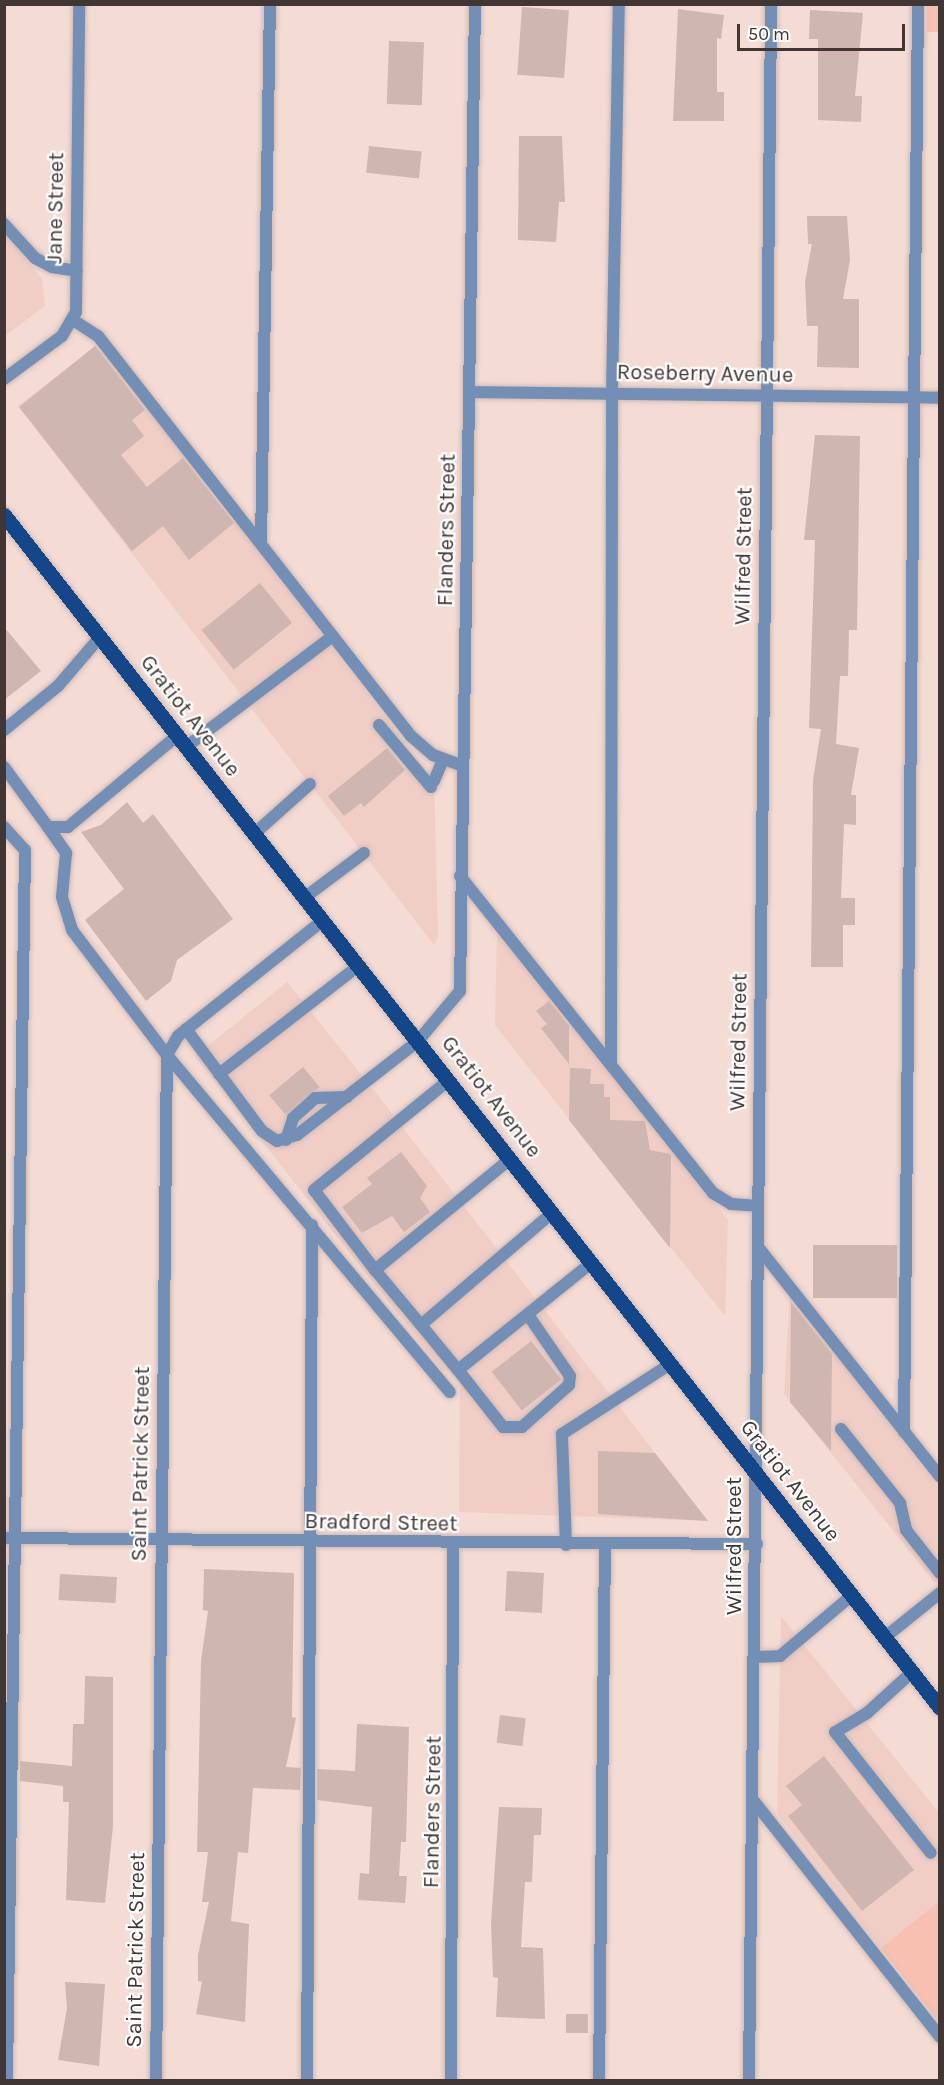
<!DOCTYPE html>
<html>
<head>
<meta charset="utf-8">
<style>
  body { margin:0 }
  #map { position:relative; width:944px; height:2085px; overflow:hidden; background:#f4dbd4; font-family:Karla,sans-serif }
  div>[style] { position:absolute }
  .built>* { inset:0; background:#f0cec6 }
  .green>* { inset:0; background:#f7c0b1; transform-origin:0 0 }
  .building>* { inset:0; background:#cfb6b0; transform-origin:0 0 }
  .roads { filter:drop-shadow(0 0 2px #d0bab4) drop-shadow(0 0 2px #d0bab4) }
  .lane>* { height:12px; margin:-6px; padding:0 6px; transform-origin:6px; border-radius:6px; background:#748fb5 }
  .street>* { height:12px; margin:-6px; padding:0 6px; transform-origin:6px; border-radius:6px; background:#748fb5 }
  .primary>* { height:15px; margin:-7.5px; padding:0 7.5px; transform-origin:7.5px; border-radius:7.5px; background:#13478a }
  span { translate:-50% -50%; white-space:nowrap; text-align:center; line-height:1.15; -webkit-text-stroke:4.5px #fff; paint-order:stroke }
  .street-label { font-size:22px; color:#403633 }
  .frame { position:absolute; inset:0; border:6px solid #403633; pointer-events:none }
  .scale { position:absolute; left:737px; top:24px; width:168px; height:27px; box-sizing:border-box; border:3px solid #403633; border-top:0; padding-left:8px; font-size:18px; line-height:21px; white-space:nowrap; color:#403633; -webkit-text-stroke:4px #fff; paint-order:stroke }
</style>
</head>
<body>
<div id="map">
  <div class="built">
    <div style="clip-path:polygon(4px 233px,42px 279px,45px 306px,5px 336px)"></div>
    <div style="clip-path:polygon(98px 344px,434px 781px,438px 937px,434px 945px,18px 406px)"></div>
    <div style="clip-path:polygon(497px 927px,728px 1220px,725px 1316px,495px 1025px)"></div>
    <div style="clip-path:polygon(287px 982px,376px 1093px,708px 1521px,459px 1512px,460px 1371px,442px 1370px,195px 1056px)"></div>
    <div style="clip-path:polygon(790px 1294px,939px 1489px,939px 1588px,784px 1394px)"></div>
    <div style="clip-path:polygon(781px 1616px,939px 1813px,939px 1901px,881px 1948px,777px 1813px)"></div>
  </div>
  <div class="green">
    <div style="left:927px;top:5px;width:12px;height:27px"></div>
    <div style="clip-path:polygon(939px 1901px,939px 2022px,881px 1948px)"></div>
  </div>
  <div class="building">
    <div style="left:522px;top:7px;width:47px;height:68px;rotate:4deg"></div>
    <div style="clip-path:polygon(678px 9px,724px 15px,721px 39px,717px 38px,717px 92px,724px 92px,724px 121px,673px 121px)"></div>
    <div style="clip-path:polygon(810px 10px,863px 13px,855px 96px,862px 96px,861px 122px,818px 120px,818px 39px,809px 39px)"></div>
    <div style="left:389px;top:41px;width:35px;height:63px;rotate:2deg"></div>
    <div style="clip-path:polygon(519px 136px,562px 136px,565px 202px,559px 202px,556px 242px,518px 240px)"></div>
    <div style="left:369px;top:146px;width:53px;height:27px;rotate:6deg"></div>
    <div style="clip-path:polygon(807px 216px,847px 216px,850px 260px,843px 299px,859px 299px,859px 368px,817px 367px,818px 326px,807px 326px,805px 282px,812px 244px,808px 244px)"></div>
    <div style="clip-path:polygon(95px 346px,145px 410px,132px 420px,144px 436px,121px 455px,147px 487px,183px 458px,234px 523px,189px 560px,163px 526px,132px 551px,19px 407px)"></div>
    <div style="clip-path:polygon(815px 435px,860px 436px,857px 630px,849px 630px,848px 676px,840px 676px,836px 744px,859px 748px,851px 795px,856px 795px,856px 825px,844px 824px,841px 898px,855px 898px,855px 925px,843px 925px,843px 967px,811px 967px,813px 780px,821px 729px,809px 728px,815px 540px,804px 540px)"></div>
    <div style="left:260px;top:583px;width:51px;height:75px;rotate:51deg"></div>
    <div style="clip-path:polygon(4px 627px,41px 671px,4px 700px)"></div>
    <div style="clip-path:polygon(387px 748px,405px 770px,364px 807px,361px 803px,344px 816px,328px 796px)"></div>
    <div style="clip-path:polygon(127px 802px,143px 823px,153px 814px,233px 919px,177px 960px,171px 981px,146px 1001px,85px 920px,124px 889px,81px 832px,101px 825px)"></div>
    <div style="clip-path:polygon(549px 1001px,569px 1026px,569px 1064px,541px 1028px,547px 1024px,536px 1011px)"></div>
    <div style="left:303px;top:1067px;width:26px;height:44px;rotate:50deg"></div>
    <div style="clip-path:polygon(570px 1068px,591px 1069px,590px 1084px,604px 1084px,604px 1097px,610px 1097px,610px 1120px,645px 1121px,650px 1150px,671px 1154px,670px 1248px,569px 1120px)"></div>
    <div style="clip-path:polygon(401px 1152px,427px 1186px,420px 1198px,430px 1212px,404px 1232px,392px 1216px,362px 1233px,342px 1207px,372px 1184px,367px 1178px)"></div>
    <div style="left:813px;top:1245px;width:84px;height:53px"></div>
    <div style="clip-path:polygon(791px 1302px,832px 1354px,831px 1451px,790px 1402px)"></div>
    <div style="left:531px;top:1341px;width:49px;height:50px;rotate:52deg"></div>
    <div style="clip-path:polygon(598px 1451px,655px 1453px,708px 1521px,598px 1514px)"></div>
    <div style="clip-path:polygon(204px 1569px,294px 1573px,292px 1717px,296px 1718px,286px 1767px,301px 1768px,300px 1790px,253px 1788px,248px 1853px,238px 1852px,231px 1921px,249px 1924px,245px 2022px,196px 2014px,202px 1982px,198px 1981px,198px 1955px,209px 1902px,202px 1902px,208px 1852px,197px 1852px,201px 1661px,208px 1611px,203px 1610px)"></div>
    <div style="left:507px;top:1571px;width:37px;height:40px;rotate:3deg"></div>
    <div style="left:60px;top:1574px;width:57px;height:26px;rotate:3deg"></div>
    <div style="clip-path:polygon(85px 1676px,113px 1677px,113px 1826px,105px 1903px,66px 1900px,69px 1802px,63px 1802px,63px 1786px,20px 1781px,20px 1761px,72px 1766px,73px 1724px,84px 1724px)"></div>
    <div style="left:500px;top:1715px;width:26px;height:28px;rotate:7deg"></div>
    <div style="clip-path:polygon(357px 1724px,409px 1727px,406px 1842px,401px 1842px,399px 1876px,407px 1876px,405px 1903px,358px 1900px,360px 1873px,369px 1874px,372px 1807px,317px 1800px,317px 1769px,355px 1771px)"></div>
    <div style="clip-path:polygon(824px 1756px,914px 1870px,862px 1911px,788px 1816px,802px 1805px,786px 1786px)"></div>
    <div style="clip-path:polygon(499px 1807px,542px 1808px,541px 1835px,534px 1835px,532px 1882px,525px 1882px,521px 1947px,543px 1948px,545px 2019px,496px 2017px,498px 1978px,493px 1977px,491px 1923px)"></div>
    <div style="clip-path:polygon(65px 1982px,105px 1984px,99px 2066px,58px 2060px,67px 2008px)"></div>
    <div style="left:566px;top:2014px;width:22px;height:19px"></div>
  </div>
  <div class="roads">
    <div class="lane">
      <div style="left:4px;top:224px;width:46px;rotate:47.6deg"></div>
      <div style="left:35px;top:258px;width:19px;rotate:28deg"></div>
      <div style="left:52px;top:267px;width:25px;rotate:9deg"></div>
      <div style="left:73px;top:320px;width:30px;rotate:33deg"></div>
      <div style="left:98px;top:336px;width:508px;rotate:51.96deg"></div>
      <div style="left:411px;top:736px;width:29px;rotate:41deg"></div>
      <div style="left:433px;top:755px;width:32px;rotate:20deg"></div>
      <div style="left:261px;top:544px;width:540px;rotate:-89.05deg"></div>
      <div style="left:379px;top:725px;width:81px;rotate:50deg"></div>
      <div style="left:4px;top:730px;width:70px;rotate:-39.2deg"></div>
      <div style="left:58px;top:686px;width:65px;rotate:-49.4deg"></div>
      <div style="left:186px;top:747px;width:184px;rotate:-37.1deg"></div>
      <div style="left:4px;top:767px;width:74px;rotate:53.7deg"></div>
      <div style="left:48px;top:827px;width:20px"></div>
      <div style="left:68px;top:827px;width:142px;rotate:-39.9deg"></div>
      <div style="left:434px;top:781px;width:23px;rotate:-67deg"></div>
      <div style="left:4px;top:827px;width:31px;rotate:48deg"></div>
      <div style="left:25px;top:850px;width:1230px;rotate:90.84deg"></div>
      <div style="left:48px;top:827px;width:32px;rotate:55deg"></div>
      <div style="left:66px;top:853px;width:44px;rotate:95.2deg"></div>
      <div style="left:62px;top:897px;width:34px;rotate:73deg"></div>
      <div style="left:72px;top:930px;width:157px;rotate:52.8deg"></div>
      <div style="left:167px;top:1055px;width:440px;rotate:50deg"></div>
      <div style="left:254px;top:834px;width:75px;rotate:-41.8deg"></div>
      <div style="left:460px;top:876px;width:406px;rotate:51.4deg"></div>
      <div style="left:713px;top:1193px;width:21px;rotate:31deg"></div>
      <div style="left:731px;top:1204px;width:27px;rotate:4deg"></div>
      <div style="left:304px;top:898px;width:75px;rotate:-36.9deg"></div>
      <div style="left:186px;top:1029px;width:127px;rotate:53.3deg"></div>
      <div style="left:262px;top:1131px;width:18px;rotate:34deg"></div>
      <div style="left:277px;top:1141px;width:21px;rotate:-17deg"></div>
      <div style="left:297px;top:1135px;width:153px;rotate:-37.8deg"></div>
      <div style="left:611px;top:1062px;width:668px;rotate:-89.91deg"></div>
      <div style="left:612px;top:394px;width:390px;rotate:-89deg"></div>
      <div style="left:219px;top:1074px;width:176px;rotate:-37.8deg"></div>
      <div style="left:449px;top:1080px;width:174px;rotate:140.8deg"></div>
      <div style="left:314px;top:1190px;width:101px;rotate:52.7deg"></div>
      <div style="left:375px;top:1270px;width:175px;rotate:-39.4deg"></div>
      <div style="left:286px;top:1140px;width:23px;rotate:-72deg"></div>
      <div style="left:293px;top:1118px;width:30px;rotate:-42deg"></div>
      <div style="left:315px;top:1098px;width:32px;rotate:-2deg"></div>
      <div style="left:552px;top:1213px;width:172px;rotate:139.5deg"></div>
      <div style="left:421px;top:1325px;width:58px;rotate:50.6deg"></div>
      <div style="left:458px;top:1370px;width:171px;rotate:-38.8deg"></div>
      <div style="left:758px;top:1247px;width:293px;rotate:51.6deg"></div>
      <div style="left:375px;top:1270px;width:72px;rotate:50.1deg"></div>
      <div style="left:458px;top:1370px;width:73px;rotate:51.7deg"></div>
      <div style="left:503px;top:1427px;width:19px"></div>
      <div style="left:522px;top:1427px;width:63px;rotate:-41.8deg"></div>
      <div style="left:569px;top:1385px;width:9px;rotate:-84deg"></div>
      <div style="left:570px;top:1376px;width:74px;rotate:-124.5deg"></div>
      <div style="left:841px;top:1429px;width:95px;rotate:51.4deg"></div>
      <div style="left:900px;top:1503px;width:28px;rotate:77deg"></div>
      <div style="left:906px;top:1530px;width:55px;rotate:51.7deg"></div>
      <div style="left:904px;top:1432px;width:1428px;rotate:-89.44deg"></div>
      <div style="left:566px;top:1545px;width:111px;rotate:-92.1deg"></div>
      <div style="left:562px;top:1434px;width:129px;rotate:-32.9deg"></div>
      <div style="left:884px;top:1638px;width:72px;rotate:-38.8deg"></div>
      <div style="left:755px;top:1657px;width:25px;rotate:-2deg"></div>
      <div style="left:780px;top:1656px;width:93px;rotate:-40.2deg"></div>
      <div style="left:911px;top:1673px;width:59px;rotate:137.7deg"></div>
      <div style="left:867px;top:1713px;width:37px;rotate:149deg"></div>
      <div style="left:835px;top:1732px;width:154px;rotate:51.6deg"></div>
      <div style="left:753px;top:1800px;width:302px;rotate:51.7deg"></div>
      <div style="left:307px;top:2080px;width:855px;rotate:-89.66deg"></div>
      <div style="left:599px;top:2080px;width:535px;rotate:-89.36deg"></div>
    </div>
    <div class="street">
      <div style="left:4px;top:379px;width:72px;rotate:-36.6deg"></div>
      <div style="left:62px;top:336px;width:28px;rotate:-60deg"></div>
      <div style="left:76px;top:312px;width:308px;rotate:-89.4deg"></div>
      <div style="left:470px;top:392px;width:470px;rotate:0.7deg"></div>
      <div style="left:418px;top:1041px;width:65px;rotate:-50deg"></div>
      <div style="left:460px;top:991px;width:987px;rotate:-89.13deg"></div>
      <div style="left:4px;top:1538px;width:753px;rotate:0.46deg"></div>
      <div style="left:156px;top:2080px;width:1025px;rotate:-89.39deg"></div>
      <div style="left:167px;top:1055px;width:22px;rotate:-60deg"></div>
      <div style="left:178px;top:1036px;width:184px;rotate:-38.6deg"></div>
      <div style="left:451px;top:2080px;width:535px;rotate:-89.79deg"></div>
      <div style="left:749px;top:2080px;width:2076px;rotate:-89.39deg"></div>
    </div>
    <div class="primary">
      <div style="left:4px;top:515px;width:1516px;rotate:51.88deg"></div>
    </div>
  </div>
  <div class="street-label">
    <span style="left:56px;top:208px;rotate:-89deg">Jane Street</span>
    <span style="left:705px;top:374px;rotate:1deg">Roseberry Avenue</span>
    <span style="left:447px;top:530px;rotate:-89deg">Flanders Street</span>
    <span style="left:744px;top:556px;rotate:-89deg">Wilfred Street</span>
    <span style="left:190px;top:716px;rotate:52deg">Gratiot Avenue</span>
    <span style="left:739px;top:1042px;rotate:-89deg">Wilfred Street</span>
    <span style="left:491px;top:1097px;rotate:52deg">Gratiot Avenue</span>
    <span style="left:141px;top:1464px;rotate:-89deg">Saint Patrick Street</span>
    <span style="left:790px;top:1481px;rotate:52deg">Gratiot Avenue</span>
    <span style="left:381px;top:1523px;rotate:1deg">Bradford Street</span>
    <span style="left:735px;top:1546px;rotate:-90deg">Wilfred Street</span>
    <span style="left:433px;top:1812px;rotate:-89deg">Flanders Street</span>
    <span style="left:136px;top:1950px;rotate:-89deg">Saint Patrick Street</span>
  </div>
  <div class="frame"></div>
  <div class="scale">50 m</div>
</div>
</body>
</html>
